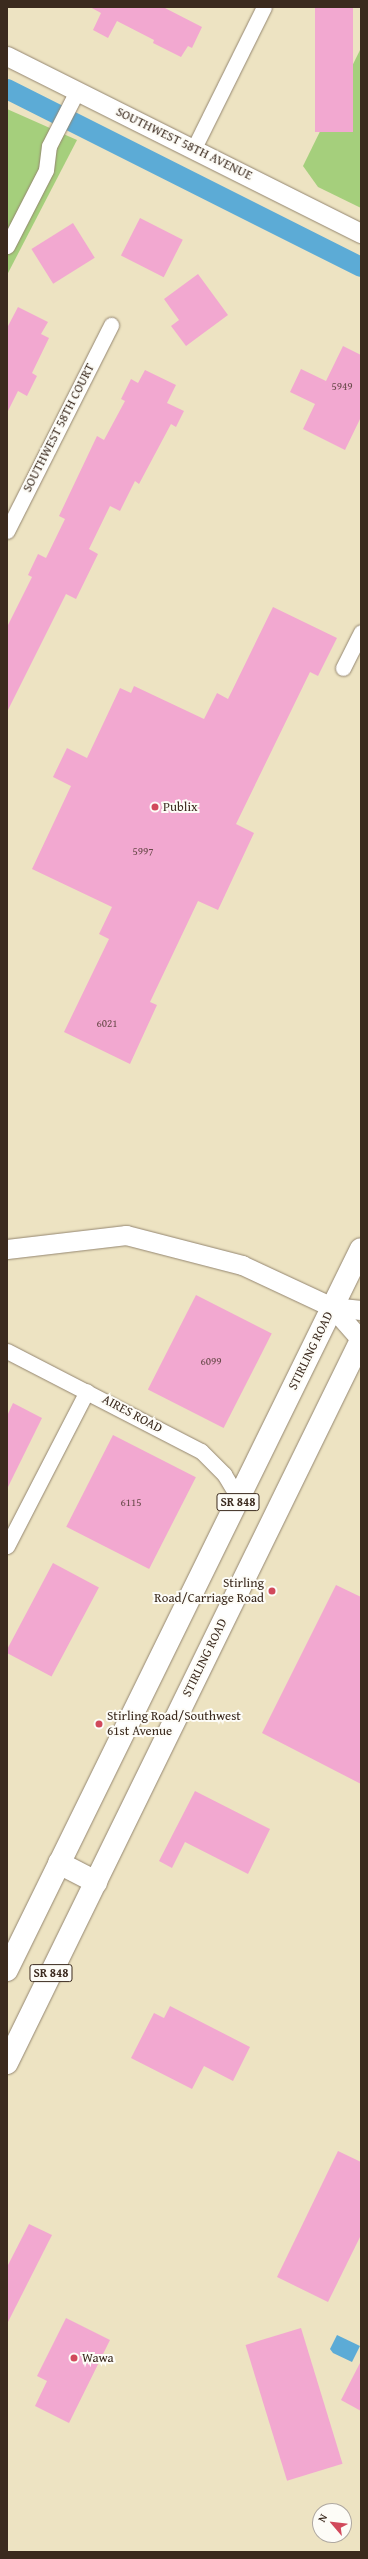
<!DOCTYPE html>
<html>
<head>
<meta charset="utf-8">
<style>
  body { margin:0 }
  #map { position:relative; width:368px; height:2559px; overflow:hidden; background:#ede3c2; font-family:"Gentium Book Plus",serif }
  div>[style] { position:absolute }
  .green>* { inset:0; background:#a5cf7c }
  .water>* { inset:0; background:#5cabd6 }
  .canal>* { height:20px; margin:-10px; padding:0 10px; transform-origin:10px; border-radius:10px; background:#5cabd6 }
  .building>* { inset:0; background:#f2a8d0; transform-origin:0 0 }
  .roads { filter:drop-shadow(0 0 1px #948670) drop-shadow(0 0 1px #948670) }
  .minor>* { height:15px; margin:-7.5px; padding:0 7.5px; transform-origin:7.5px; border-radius:7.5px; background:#fff }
  .tertiary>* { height:19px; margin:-9.5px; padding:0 9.5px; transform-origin:9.5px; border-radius:9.5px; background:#fff }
  .primary>* { height:22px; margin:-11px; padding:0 11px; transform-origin:11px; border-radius:11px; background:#fff }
  .dots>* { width:11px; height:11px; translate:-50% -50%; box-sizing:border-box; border:2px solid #fdfcf7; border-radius:50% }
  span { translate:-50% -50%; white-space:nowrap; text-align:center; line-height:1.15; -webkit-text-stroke:4px #fdfcf7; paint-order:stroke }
  .number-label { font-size:11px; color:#694a4a }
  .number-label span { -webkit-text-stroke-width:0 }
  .shield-label span { padding:1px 3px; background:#fdfcf7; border:1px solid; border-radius:3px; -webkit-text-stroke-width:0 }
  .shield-label { font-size:12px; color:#3b2a1e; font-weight:700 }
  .street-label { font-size:13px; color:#3b2a1e }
  .poi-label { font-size:13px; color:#3b2a1e }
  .left { translate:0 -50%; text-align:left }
  .right { translate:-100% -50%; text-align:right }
  .frame { position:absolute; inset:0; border:8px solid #3b2a1e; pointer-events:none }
  .north { position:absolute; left:312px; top:2503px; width:40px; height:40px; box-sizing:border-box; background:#fdfcf7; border:1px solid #afa8a0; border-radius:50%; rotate:298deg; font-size:11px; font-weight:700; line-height:16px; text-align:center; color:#3b2a1e }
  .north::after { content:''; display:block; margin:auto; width:14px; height:18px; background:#d1495b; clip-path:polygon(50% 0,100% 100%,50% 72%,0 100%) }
</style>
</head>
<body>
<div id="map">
  <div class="green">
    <div style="clip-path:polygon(361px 48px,361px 208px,318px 187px,303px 166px)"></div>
    <div style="clip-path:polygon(7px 109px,77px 140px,7px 275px)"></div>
  </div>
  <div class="water">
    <div style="clip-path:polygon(337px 2335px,360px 2346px,352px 2362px,333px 2353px,330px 2349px)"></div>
  </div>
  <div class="canal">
    <div style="left:7px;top:89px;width:396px;rotate:26.7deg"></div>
  </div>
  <div class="building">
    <div style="clip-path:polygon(90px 7px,163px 7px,202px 27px,192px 48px,188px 46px,181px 57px,153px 43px,154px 40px,117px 21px,108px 38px,93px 30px,101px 13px)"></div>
    <div style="left:315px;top:7px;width:38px;height:125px"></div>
    <div style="left:140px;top:218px;width:48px;height:42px;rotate:27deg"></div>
    <div style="left:73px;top:223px;width:41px;height:49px;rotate:58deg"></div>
    <div style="clip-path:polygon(198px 274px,228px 315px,186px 346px,171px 326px,179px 320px,164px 299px)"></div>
    <div style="clip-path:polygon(18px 307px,48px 322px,41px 334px,49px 338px,32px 373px,37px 376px,27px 396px,18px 391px,7px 413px,7px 328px)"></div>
    <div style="clip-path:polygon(343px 346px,361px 355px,361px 417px,345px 450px,303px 429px,315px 404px,290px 392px,301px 369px,326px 381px)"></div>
    <div style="clip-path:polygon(145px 370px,176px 385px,167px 403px,184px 411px,176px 427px,171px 424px,139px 484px,135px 481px,120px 511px,110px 506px,89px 549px,98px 554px,76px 599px,66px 594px,7px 712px,7px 627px,32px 577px,28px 575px,38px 554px,46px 558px,65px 519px,59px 516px,97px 436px,104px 440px,125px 401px,121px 399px,131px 379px,138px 383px)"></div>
    <div style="clip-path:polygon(273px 607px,337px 638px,318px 676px,310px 672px,236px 824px,254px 833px,218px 910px,198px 901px,150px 1002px,157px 1005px,130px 1064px,64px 1032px,109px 939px,99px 934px,112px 907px,32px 869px,71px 786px,53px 777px,67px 748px,87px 758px,120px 688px,131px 693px,134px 686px,204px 719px,217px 693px,228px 699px)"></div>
    <div style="left:196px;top:1295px;width:85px;height:106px;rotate:27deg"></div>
    <div style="clip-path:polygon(13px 1403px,42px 1418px,7px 1489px,7px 1416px)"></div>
    <div style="left:113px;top:1435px;width:93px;height:103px;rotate:27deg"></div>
    <div style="left:53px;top:1563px;width:52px;height:101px;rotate:28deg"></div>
    <div style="clip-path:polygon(336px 1585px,361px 1597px,361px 1784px,262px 1733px)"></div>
    <div style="clip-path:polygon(195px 1791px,270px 1829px,248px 1874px,185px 1842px,172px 1868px,159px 1861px)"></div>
    <div style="clip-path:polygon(170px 2006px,250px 2047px,233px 2081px,204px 2066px,192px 2089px,131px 2058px,154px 2013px,164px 2018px)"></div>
    <div style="clip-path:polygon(338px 2151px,361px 2162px,361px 2235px,328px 2302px,277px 2277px)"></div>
    <div style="clip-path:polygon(29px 2224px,52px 2235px,7px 2324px,7px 2267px)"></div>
    <div style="clip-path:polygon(66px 2318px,110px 2340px,69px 2423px,35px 2406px,47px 2381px,37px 2376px)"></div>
    <div style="left:301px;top:2328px;width:142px;height:58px;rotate:73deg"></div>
    <div style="clip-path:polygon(361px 2361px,361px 2411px,341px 2400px)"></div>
  </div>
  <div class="roads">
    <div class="minor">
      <div style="left:194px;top:148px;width:157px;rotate:-63.6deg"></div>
      <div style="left:7px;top:246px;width:85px;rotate:-62.8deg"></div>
      <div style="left:46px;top:170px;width:24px;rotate:-83deg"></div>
      <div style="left:49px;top:146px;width:62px;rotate:-63deg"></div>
      <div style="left:7px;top:531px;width:231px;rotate:-63.2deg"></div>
      <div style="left:343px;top:668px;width:40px;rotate:-63.4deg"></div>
      <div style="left:7px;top:1351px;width:218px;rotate:27.3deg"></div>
      <div style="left:201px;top:1451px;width:33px;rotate:45deg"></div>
      <div style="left:224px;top:1474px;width:29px;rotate:59deg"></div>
      <div style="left:7px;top:1546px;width:174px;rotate:-62.7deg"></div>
    </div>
    <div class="tertiary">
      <div style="left:7px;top:56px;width:396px;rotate:26.6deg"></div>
      <div style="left:7px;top:1249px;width:120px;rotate:-6.7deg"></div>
      <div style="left:126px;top:1235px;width:120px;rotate:14.5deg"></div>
      <div style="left:242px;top:1265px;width:99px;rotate:25deg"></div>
      <div style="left:332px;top:1307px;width:29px;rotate:6deg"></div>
      <div style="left:332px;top:1307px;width:44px;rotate:48.7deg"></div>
    </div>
    <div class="primary">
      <div style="left:59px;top:1863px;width:42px;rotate:27.2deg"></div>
      <div style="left:7px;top:1970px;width:803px;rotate:-63.85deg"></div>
      <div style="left:7px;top:2063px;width:805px;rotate:-63.91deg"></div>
    </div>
  </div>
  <div class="dots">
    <div style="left:155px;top:807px;background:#d1495b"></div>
    <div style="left:272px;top:1591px;background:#d1495b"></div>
    <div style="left:99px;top:1724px;background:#d1495b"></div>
    <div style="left:74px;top:2358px;background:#d1495b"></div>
  </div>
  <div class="number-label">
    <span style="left:342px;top:386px">5949</span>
    <span style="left:143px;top:851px">5997</span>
    <span style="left:107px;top:1023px">6021</span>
    <span style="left:211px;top:1361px">6099</span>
    <span style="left:131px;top:1502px">6115</span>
  </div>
  <div class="shield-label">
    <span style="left:238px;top:1502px">SR 848</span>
    <span style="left:51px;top:1973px">SR 848</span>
  </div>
  <div class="street-label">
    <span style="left:184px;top:144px;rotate:26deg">SOUTHWEST 58TH AVENUE</span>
    <span style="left:59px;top:428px;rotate:-63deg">SOUTHWEST 58TH COURT</span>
    <span style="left:311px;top:1351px;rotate:-64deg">STIRLING ROAD</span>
    <span style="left:132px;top:1414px;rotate:28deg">AIRES ROAD</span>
    <span style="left:205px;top:1658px;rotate:-64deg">STIRLING ROAD</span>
  </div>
  <div class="poi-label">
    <span class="left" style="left:163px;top:807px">Publix</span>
    <span class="right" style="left:264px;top:1591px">Stirling<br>Road/Carriage Road</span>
    <span class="left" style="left:107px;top:1724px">Stirling Road/Southwest<br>61st Avenue</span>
    <span class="left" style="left:82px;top:2358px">Wawa</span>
  </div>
  <div class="frame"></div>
  <div class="north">N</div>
</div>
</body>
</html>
